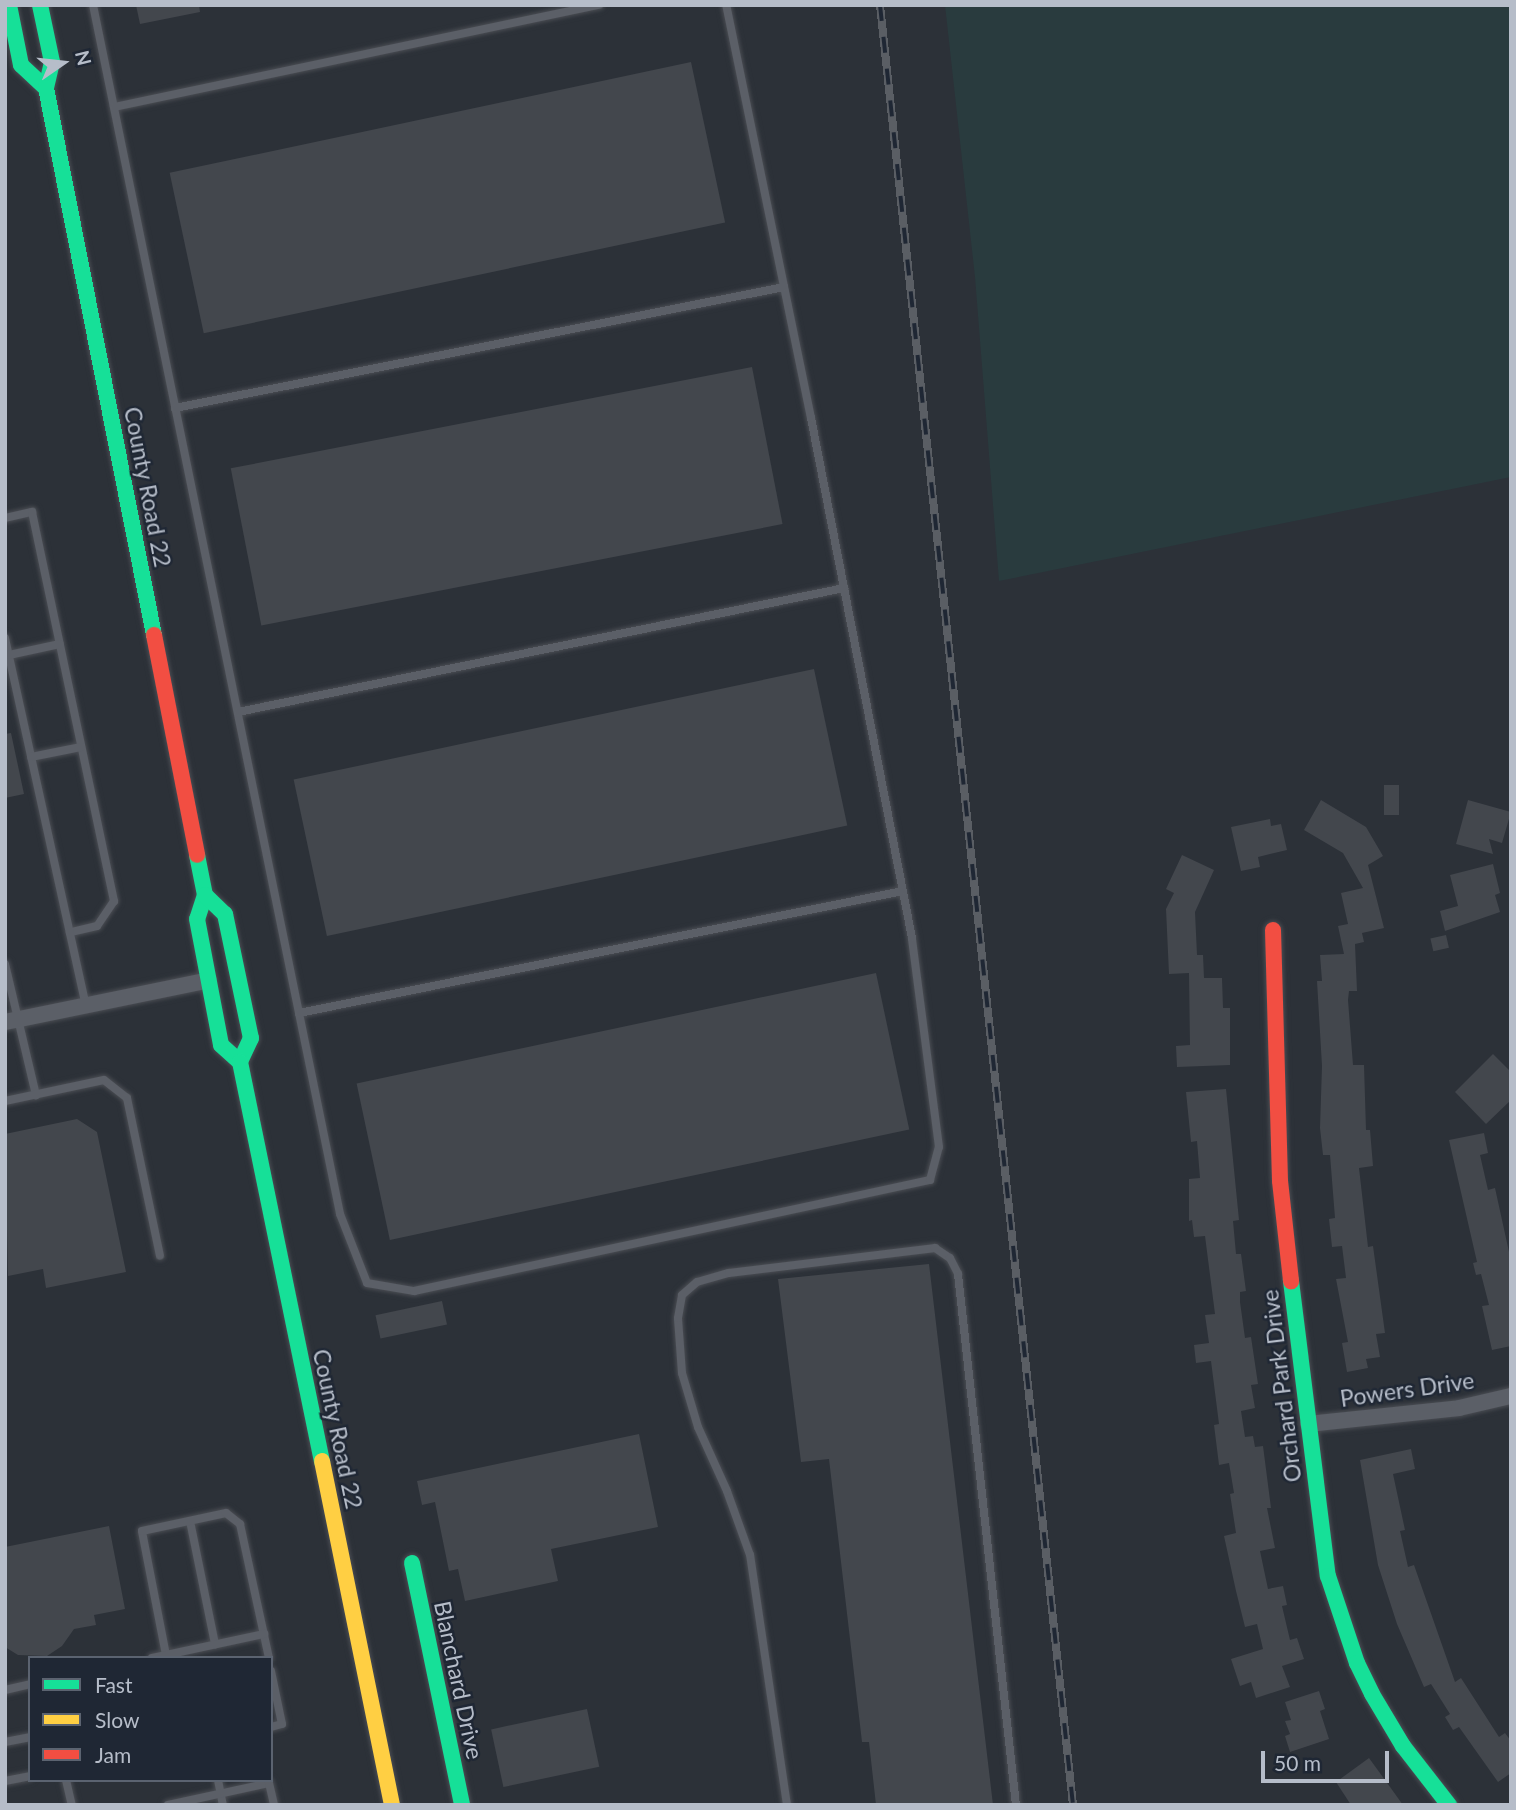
<!DOCTYPE html>
<html>
<head>
<meta charset="utf-8">
<style>
  body { margin:0 }
  #map { position:relative; width:1516px; height:1810px; overflow:hidden; background:#2c3138; font-family:Lato,sans-serif }
  div>[style] { position:absolute }
  .green>* { inset:0; background:#293b3e }
  .building>* { inset:0; background:#43474d; transform-origin:0 0 }
  .roads { filter:drop-shadow(0 0 2px #4a4d53) drop-shadow(0 0 2px #4a4d53) }
  .lane>* { height:8px; margin:-4px; padding:0 4px; transform-origin:4px; border-radius:4px; background:#5b5f67 }
  .street>* { height:16px; margin:-8px; padding:0 8px; transform-origin:8px; border-radius:8px; background:#5b5f67 }
  .fast>* { height:16px; margin:-8px; padding:0 8px; transform-origin:8px; border-radius:8px; background:#16e098 }
  .slow>* { height:16px; margin:-8px; padding:0 8px; transform-origin:8px; border-radius:8px; background:#ffcf43 }
  .jam>* { height:16px; margin:-8px; padding:0 8px; transform-origin:8px; border-radius:8px; background:#f24e42 }
  .rail>* { height:8px; margin-top:-4px; transform-origin:0; background:repeating-linear-gradient(90deg,#1f2734 0 16px,#5a5e64 0 32px); box-sizing:border-box; border-block:2px solid #5a5e64 }
  span { translate:-50% -50%; white-space:nowrap; text-align:center; line-height:1.15; -webkit-text-stroke:5px #1f2734; paint-order:stroke }
  .street-label { font-size:23px; color:#b6bdc9 }
  .frame { position:absolute; inset:0; border:7px solid #b6bdc9; pointer-events:none }
  .legend { position:absolute; left:28px; top:1656px; width:245px; height:126px; box-sizing:border-box; background:#1f2734; border:2px solid #5b6370; margin:0; padding:9px 12px; list-style:none; font-size:21px; color:#b6bdc9 }
  .legend li { display:flex; align-items:center; gap:14px; height:35px }
  .legend b { width:35px; border:2px solid #5b6370 }
  .north { position:absolute; left:28px; top:28px; width:70px; height:70px; -webkit-text-stroke:5px #1f2734; paint-order:stroke; rotate:76deg; font-size:19px; font-weight:700; line-height:28px; text-align:center; color:#b6bdc9 }
  .north::after { content:''; display:block; margin:auto; width:24px; height:32px; background:#b6bdc9; clip-path:polygon(50% 0,100% 100%,50% 72%,0 100%) }
  .scale { position:absolute; left:1261px; top:1751px; width:128px; height:32px; box-sizing:border-box; border:4px solid #b6bdc9; border-top:0; padding-left:9px; font-size:21px; line-height:24px; white-space:nowrap; color:#b6bdc9; -webkit-text-stroke:5px #1f2734; paint-order:stroke }
</style>
</head>
<body>
<div id="map">
  <div class="green">
    <div style="clip-path:polygon(945px 5px,1511px 5px,1511px 477px,999px 581px,975px 277px)"></div>
  </div>
  <div class="building">
    <div style="clip-path:polygon(136px 5px,199px 5px,200px 12px,140px 24px)"></div>
    <div style="left:691px;top:62px;width:164px;height:533px;rotate:78deg"></div>
    <div style="left:752px;top:367px;width:160px;height:531px;rotate:79deg"></div>
    <div style="left:814px;top:669px;width:160px;height:532px;rotate:78deg"></div>
    <div style="clip-path:polygon(11px 733px,24px 794px,5px 798px,5px 734px)"></div>
    <div style="left:1384px;top:785px;width:15px;height:30px"></div>
    <div style="clip-path:polygon(1321px 800px,1366px 827px,1383px 856px,1368px 865px,1384px 928px,1362px 933px,1364px 942px,1355px 944px,1357px 991px,1349px 991px,1348px 1000px,1353px 1065px,1364px 1065px,1366px 1130px,1370px 1130px,1373px 1166px,1359px 1168px,1368px 1247px,1373px 1246px,1385px 1333px,1376px 1334px,1380px 1357px,1366px 1359px,1368px 1368px,1347px 1372px,1342px 1343px,1348px 1342px,1336px 1279px,1346px 1278px,1342px 1246px,1332px 1247px,1329px 1219px,1335px 1218px,1330px 1155px,1323px 1155px,1320px 1128px,1322px 1066px,1317px 981px,1322px 981px,1320px 955px,1344px 954px,1338px 926px,1348px 924px,1341px 893px,1363px 888px,1343px 853px,1304px 830px)"></div>
    <div style="clip-path:polygon(1468px 800px,1511px 812px,1502px 843px,1489px 839px,1493px 854px,1456px 844px)"></div>
    <div style="clip-path:polygon(1270px 819px,1271px 826px,1281px 824px,1287px 850px,1258px 857px,1260px 867px,1241px 871px,1231px 827px)"></div>
    <div style="clip-path:polygon(1182px 855px,1214px 870px,1195px 912px,1197px 955px,1203px 955px,1204px 978px,1222px 978px,1223px 1008px,1230px 1008px,1230px 1065px,1177px 1067px,1176px 1046px,1190px 1045px,1189px 973px,1169px 974px,1166px 909px,1174px 893px,1166px 889px)"></div>
    <div style="clip-path:polygon(1493px 864px,1500px 893px,1495px 895px,1500px 912px,1445px 931px,1440px 911px,1458px 906px,1450px 875px)"></div>
    <div style="left:1446px;top:935px;width:13px;height:16px;rotate:77deg"></div>
    <div style="left:876px;top:973px;width:160px;height:531px;rotate:78deg"></div>
    <div style="clip-path:polygon(1493px 1054px,1511px 1072px,1511px 1100px,1486px 1124px,1455px 1092px)"></div>
    <div style="clip-path:polygon(1226px 1089px,1239px 1220px,1233px 1221px,1236px 1254px,1241px 1254px,1246px 1291px,1240px 1292px,1240px 1302px,1245px 1338px,1251px 1337px,1258px 1384px,1251px 1385px,1255px 1408px,1241px 1411px,1245px 1437px,1253px 1436px,1255px 1447px,1263px 1446px,1271px 1508px,1267px 1508px,1275px 1548px,1260px 1551px,1268px 1589px,1283px 1586px,1287px 1605px,1282px 1606px,1290px 1640px,1297px 1638px,1304px 1659px,1282px 1666px,1290px 1687px,1256px 1698px,1251px 1682px,1240px 1686px,1231px 1659px,1263px 1649px,1257px 1624px,1245px 1627px,1236px 1591px,1224px 1536px,1236px 1533px,1230px 1494px,1234px 1493px,1229px 1463px,1219px 1465px,1214px 1425px,1219px 1424px,1211px 1361px,1196px 1363px,1194px 1345px,1209px 1343px,1205px 1315px,1215px 1314px,1205px 1236px,1194px 1237px,1192px 1220px,1189px 1221px,1189px 1179px,1200px 1178px,1197px 1141px,1191px 1142px,1186px 1092px)"></div>
    <div style="clip-path:polygon(77px 1119px,97px 1132px,126px 1272px,46px 1288px,43px 1269px,8px 1276px,5px 1134px)"></div>
    <div style="clip-path:polygon(1484px 1133px,1488px 1153px,1480px 1155px,1488px 1190px,1495px 1188px,1511px 1261px,1511px 1346px,1492px 1350px,1482px 1306px,1489px 1305px,1481px 1274px,1476px 1275px,1473px 1263px,1477px 1262px,1449px 1140px)"></div>
    <div style="clip-path:polygon(929px 1264px,993px 1805px,876px 1805px,869px 1742px,862px 1742px,829px 1459px,801px 1462px,778px 1279px)"></div>
    <div style="left:442px;top:1301px;width:24px;height:68px;rotate:78deg"></div>
    <div style="clip-path:polygon(639px 1434px,658px 1527px,551px 1549px,558px 1581px,465px 1601px,458px 1569px,449px 1571px,435px 1502px,422px 1505px,417px 1481px)"></div>
    <div style="clip-path:polygon(1411px 1449px,1415px 1469px,1393px 1474px,1405px 1530px,1400px 1531px,1408px 1567px,1414px 1565px,1455px 1682px,1461px 1678px,1499px 1737px,1505px 1733px,1511px 1741px,1511px 1773px,1498px 1782px,1459px 1727px,1453px 1730px,1445px 1717px,1450px 1714px,1431px 1684px,1424px 1687px,1397px 1624px,1378px 1565px,1360px 1460px)"></div>
    <div style="clip-path:polygon(109px 1526px,125px 1609px,94px 1615px,96px 1625px,74px 1629px,62px 1646px,47px 1656px,18px 1655px,5px 1647px,5px 1547px)"></div>
    <div style="clip-path:polygon(1319px 1691px,1325px 1709px,1320px 1711px,1329px 1739px,1290px 1752px,1285px 1736px,1290px 1734px,1285px 1721px,1291px 1720px,1285px 1702px)"></div>
    <div style="left:587px;top:1709px;width:59px;height:98px;rotate:78deg"></div>
    <div style="clip-path:polygon(1369px 1758px,1385px 1780px,1403px 1805px,1351px 1805px,1336px 1782px)"></div>
  </div>
  <div class="roads">
    <div class="lane">
      <div style="left:93px;top:5px;width:1234px;rotate:78.45deg"></div>
      <div style="left:340px;top:1214px;width:74px;rotate:68.6deg"></div>
      <div style="left:367px;top:1283px;width:48px;rotate:9.7deg"></div>
      <div style="left:414px;top:1291px;width:528px;rotate:-12.14deg"></div>
      <div style="left:930px;top:1180px;width:34px;rotate:-75deg"></div>
      <div style="left:939px;top:1147px;width:211px;rotate:-97.4deg"></div>
      <div style="left:912px;top:938px;width:530px;rotate:-100.99deg"></div>
      <div style="left:811px;top:418px;width:422px;rotate:-101.6deg"></div>
      <div style="left:114px;top:107px;width:496px;rotate:-11.9deg"></div>
      <div style="left:175px;top:408px;width:621px;rotate:-11.24deg"></div>
      <div style="left:5px;top:518px;width:28px;rotate:-13deg"></div>
      <div style="left:32px;top:512px;width:398px;rotate:78.1deg"></div>
      <div style="left:114px;top:901px;width:30px;rotate:124deg"></div>
      <div style="left:97px;top:926px;width:28px;rotate:167deg"></div>
      <div style="left:5px;top:638px;width:377px;rotate:77.6deg"></div>
      <div style="left:9px;top:655px;width:52px;rotate:-12.2deg"></div>
      <div style="left:238px;top:712px;width:619px;rotate:-11.56deg"></div>
      <div style="left:31px;top:757px;width:51px;rotate:-11.3deg"></div>
      <div style="left:5px;top:964px;width:135px;rotate:76.7deg"></div>
      <div style="left:299px;top:1013px;width:616px;rotate:-11.42deg"></div>
      <div style="left:5px;top:1101px;width:101px;rotate:-12deg"></div>
      <div style="left:104px;top:1080px;width:29px;rotate:38deg"></div>
      <div style="left:127px;top:1098px;width:161px;rotate:78.2deg"></div>
      <div style="left:190px;top:1521px;width:126px;rotate:78.5deg"></div>
      <div style="left:166px;top:1655px;width:126px;rotate:-101deg"></div>
      <div style="left:142px;top:1531px;width:86px;rotate:-12.1deg"></div>
      <div style="left:226px;top:1513px;width:18px;rotate:38deg"></div>
      <div style="left:240px;top:1524px;width:137px;rotate:77.8deg"></div>
      <div style="left:152px;top:1658px;width:115px;rotate:-12.1deg"></div>
      <div style="left:271px;top:1671px;width:54px;rotate:78.3deg"></div>
      <div style="left:282px;top:1724px;width:11px;rotate:165deg"></div>
      <div style="left:5px;top:1690px;width:26px;rotate:-13deg"></div>
      <div style="left:5px;top:1742px;width:25px;rotate:-11deg"></div>
      <div style="left:66px;top:1780px;width:26px;rotate:77deg"></div>
      <div style="left:218px;top:1780px;width:25px;rotate:79deg"></div>
      <div style="left:5px;top:1781px;width:25px;rotate:-11deg"></div>
      <div style="left:168px;top:1805px;width:103px;rotate:-12.3deg"></div>
      <div style="left:269px;top:1783px;width:23px;rotate:77deg"></div>
      <div style="left:787px;top:1805px;width:253px;rotate:-98.4deg"></div>
      <div style="left:750px;top:1555px;width:68px;rotate:-109.8deg"></div>
      <div style="left:727px;top:1491px;width:70px;rotate:-114.4deg"></div>
      <div style="left:698px;top:1427px;width:56px;rotate:-106.5deg"></div>
      <div style="left:682px;top:1373px;width:55px;rotate:-94.2deg"></div>
      <div style="left:678px;top:1318px;width:23px;rotate:-80deg"></div>
      <div style="left:682px;top:1295px;width:20px;rotate:-41deg"></div>
      <div style="left:697px;top:1282px;width:33px;rotate:-16deg"></div>
      <div style="left:729px;top:1273px;width:208px;rotate:-6.9deg"></div>
      <div style="left:935px;top:1248px;width:18px;rotate:34deg"></div>
      <div style="left:950px;top:1258px;width:18px;rotate:63deg"></div>
      <div style="left:958px;top:1274px;width:534px;rotate:83.77deg"></div>
    </div>
    <div class="street">
      <div style="left:5px;top:1022px;width:208px;rotate:-11.6deg"></div>
      <div style="left:1308px;top:1424px;width:152px;rotate:-6deg"></div>
      <div style="left:1459px;top:1408px;width:53px;rotate:-13deg"></div>
    </div>
    <div class="fast">
      <div style="left:9px;top:5px;width:61px;rotate:78.7deg"></div>
      <div style="left:21px;top:65px;width:34px;rotate:43deg"></div>
      <div style="left:40px;top:5px;width:58px;rotate:78.1deg"></div>
      <div style="left:52px;top:62px;width:27px;rotate:103deg"></div>
      <div style="left:46px;top:88px;width:558px;rotate:78.83deg"></div>
      <div style="left:197px;top:855px;width:41px;rotate:78.7deg"></div>
      <div style="left:205px;top:895px;width:25px;rotate:108deg"></div>
      <div style="left:197px;top:919px;width:128px;rotate:79.2deg"></div>
      <div style="left:221px;top:1045px;width:25px;rotate:42deg"></div>
      <div style="left:205px;top:895px;width:28px;rotate:44deg"></div>
      <div style="left:225px;top:914px;width:127px;rotate:78.2deg"></div>
      <div style="left:251px;top:1038px;width:26px;rotate:115deg"></div>
      <div style="left:240px;top:1062px;width:407px;rotate:78.4deg"></div>
      <div style="left:1291px;top:1281px;width:297px;rotate:82.9deg"></div>
      <div style="left:1328px;top:1576px;width:92px;rotate:71.6deg"></div>
      <div style="left:1357px;top:1663px;width:34px;rotate:64deg"></div>
      <div style="left:1372px;top:1694px;width:61px;rotate:59.2deg"></div>
      <div style="left:1403px;top:1746px;width:75px;rotate:52.1deg"></div>
      <div style="left:412px;top:1563px;width:247px;rotate:78.3deg"></div>
    </div>
    <div class="slow">
      <div style="left:322px;top:1461px;width:351px;rotate:78.5deg"></div>
    </div>
    <div class="jam">
      <div style="left:154px;top:635px;width:224px;rotate:78.9deg"></div>
      <div style="left:1273px;top:930px;width:251px;rotate:88.4deg"></div>
      <div style="left:1280px;top:1181px;width:101px;rotate:83.7deg"></div>
    </div>
  </div>
  <div class="rail">
    <div style="left:880px;top:5px;width:1810px;rotate:83.88deg"></div>
  </div>
  <div class="street-label">
    <span style="left:148px;top:487px;rotate:79deg">County Road 22</span>
    <span style="left:1281px;top:1386px;rotate:-97deg">Orchard Park Drive</span>
    <span style="left:1407px;top:1389px;rotate:-8deg">Powers Drive</span>
    <span style="left:338px;top:1429px;rotate:78deg">County Road 22</span>
    <span style="left:459px;top:1680px;rotate:78deg">Blanchard Drive</span>
  </div>
  <div class="frame"></div>
  <ul class="legend">
  <li><b style="height:9px;background:#16e098"></b>Fast</li>
  <li><b style="height:9px;background:#ffcf43"></b>Slow</li>
  <li><b style="height:9px;background:#f24e42"></b>Jam</li>
  </ul>
  <div class="north">N</div>
  <div class="scale">50 m</div>
</div>
</body>
</html>
